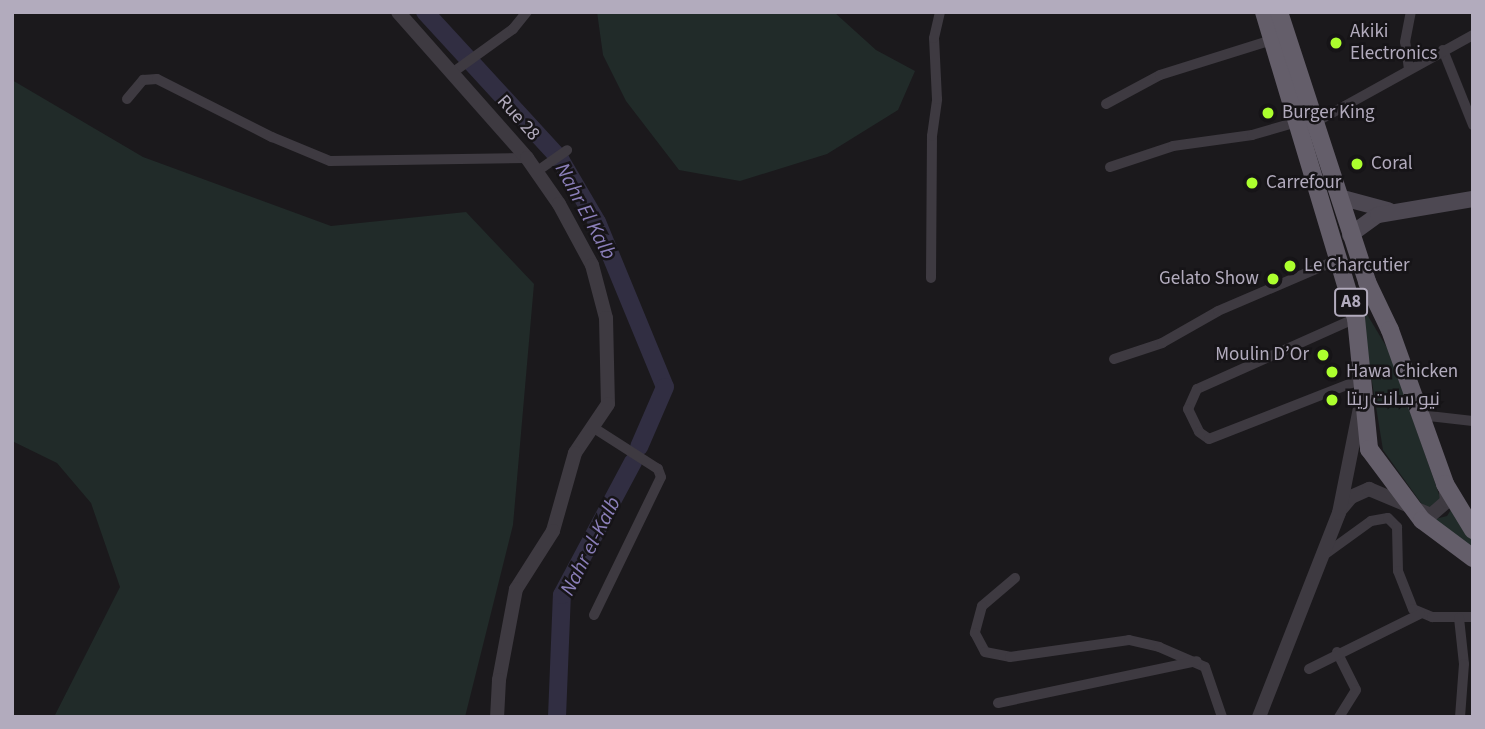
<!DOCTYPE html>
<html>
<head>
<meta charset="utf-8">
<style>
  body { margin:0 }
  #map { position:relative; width:1485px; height:729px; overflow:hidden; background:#1b191c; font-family:"Source Sans 3",Cairo,sans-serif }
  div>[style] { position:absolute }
  .green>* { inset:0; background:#212b29 }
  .river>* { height:18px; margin:-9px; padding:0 9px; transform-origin:9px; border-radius:9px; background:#312e42 }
  .minor>* { height:10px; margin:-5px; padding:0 5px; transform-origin:5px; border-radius:5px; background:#3e3a41 }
  .tertiary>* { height:14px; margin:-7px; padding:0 7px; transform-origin:7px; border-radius:7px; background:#3e3a41 }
  .secondary>* { height:16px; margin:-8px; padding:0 8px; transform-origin:8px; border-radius:8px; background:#4d4852 }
  .trunk>* { height:18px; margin:-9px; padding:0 9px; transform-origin:9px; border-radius:9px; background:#645e6a }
  .dots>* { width:19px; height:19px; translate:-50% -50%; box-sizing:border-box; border:4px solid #161417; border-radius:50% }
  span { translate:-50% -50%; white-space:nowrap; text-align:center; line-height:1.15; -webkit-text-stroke:5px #161417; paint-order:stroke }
  .shield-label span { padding:2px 5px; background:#161417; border:2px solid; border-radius:5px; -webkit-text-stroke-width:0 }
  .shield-label { font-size:18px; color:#b2abbd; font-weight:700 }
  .poi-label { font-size:19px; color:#b2abbd }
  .left { translate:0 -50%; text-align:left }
  .right { translate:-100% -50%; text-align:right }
  .street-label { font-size:19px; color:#b2abbd }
  .water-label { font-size:21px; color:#8b7fba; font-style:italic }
  .frame { position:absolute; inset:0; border:14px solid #b2abbd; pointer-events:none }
</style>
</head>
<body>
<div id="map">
  <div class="green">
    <div style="clip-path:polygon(597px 12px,834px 12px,876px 50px,915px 71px,898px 110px,827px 154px,740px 181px,679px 170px,626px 101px,603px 55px)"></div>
    <div style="clip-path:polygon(12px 80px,143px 157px,331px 226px,466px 212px,534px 284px,513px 525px,465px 717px,54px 717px,120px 587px,91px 503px,57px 463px,12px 441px)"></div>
    <div style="clip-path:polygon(1359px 301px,1389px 351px,1441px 500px,1434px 509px,1424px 507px,1383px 450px)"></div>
    <div style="clip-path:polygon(1452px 508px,1473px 539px,1473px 552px,1431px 520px,1447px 516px)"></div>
  </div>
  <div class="river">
    <div style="left:425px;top:12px;width:200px;rotate:47.4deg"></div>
    <div style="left:560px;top:159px;width:73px;rotate:59.6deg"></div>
    <div style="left:597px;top:222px;width:178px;rotate:67.6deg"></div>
    <div style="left:665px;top:387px;width:65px;rotate:113.4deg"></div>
    <div style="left:557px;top:717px;width:122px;rotate:-87.7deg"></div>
    <div style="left:562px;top:595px;width:151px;rotate:-61.9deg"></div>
  </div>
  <div class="minor">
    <div style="left:1443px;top:50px;width:81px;rotate:68.2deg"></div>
    <div style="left:1409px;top:69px;width:27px;rotate:-98deg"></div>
    <div style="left:1405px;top:42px;width:31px;rotate:-79deg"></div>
    <div style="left:452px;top:73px;width:75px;rotate:-35.8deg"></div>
    <div style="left:513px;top:29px;width:22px;rotate:-51deg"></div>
    <div style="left:127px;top:99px;width:25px;rotate:-50deg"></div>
    <div style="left:143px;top:80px;width:14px;rotate:-4deg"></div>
    <div style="left:157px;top:79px;width:129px;rotate:26.8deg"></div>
    <div style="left:272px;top:137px;width:63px;rotate:22.5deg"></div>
    <div style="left:330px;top:161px;width:197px;rotate:-0.9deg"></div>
    <div style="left:1106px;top:104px;width:61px;rotate:-28.2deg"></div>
    <div style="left:1160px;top:75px;width:117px;rotate:-17.4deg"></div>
    <div style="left:1314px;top:123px;width:182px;rotate:-29deg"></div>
    <div style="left:1110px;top:167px;width:66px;rotate:-18.4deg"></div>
    <div style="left:1173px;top:146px;width:80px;rotate:-7.9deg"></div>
    <div style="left:1252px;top:135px;width:47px;rotate:-16.1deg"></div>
    <div style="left:536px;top:172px;width:38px;rotate:-35deg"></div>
    <div style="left:931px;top:278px;width:142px;rotate:-89.6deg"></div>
    <div style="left:932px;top:136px;width:37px;rotate:-82deg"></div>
    <div style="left:937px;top:99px;width:61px;rotate:-92.8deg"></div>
    <div style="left:934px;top:38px;width:27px;rotate:-77deg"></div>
    <div style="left:1356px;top:318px;width:174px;rotate:155.9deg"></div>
    <div style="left:1197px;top:389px;width:22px;rotate:114deg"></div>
    <div style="left:1188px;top:409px;width:25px;rotate:64deg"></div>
    <div style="left:1199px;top:432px;width:12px;rotate:35deg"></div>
    <div style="left:1209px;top:439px;width:164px;rotate:-21.4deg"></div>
    <div style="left:1114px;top:359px;width:51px;rotate:-18.4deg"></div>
    <div style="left:1162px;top:343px;width:64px;rotate:-29.7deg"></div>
    <div style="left:1218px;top:311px;width:129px;rotate:-23.2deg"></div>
    <div style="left:1420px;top:415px;width:53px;rotate:6.5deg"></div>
    <div style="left:1324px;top:555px;width:58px;rotate:-35.9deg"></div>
    <div style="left:1371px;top:521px;width:17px;rotate:-10deg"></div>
    <div style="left:1388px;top:518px;width:13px;rotate:45deg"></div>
    <div style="left:1397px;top:527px;width:44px;rotate:88.7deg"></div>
    <div style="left:1398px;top:571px;width:41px;rotate:68.5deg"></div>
    <div style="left:1413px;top:609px;width:21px;rotate:23deg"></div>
    <div style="left:1432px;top:617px;width:41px"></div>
    <div style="left:1015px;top:578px;width:43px;rotate:139.7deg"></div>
    <div style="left:982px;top:606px;width:28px;rotate:105deg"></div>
    <div style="left:975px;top:633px;width:21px;rotate:62deg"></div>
    <div style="left:985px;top:652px;width:25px;rotate:11deg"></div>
    <div style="left:1010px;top:657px;width:120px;rotate:-8.1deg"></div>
    <div style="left:1129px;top:640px;width:31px;rotate:13deg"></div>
    <div style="left:1159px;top:647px;width:50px;rotate:23.5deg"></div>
    <div style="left:1205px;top:667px;width:53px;rotate:71.2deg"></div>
    <div style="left:594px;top:615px;width:153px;rotate:-64.1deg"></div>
    <div style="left:661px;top:477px;width:9px;rotate:-111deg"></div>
    <div style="left:658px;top:469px;width:76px;rotate:-147.4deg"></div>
    <div style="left:1459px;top:618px;width:46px;rotate:83.8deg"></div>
    <div style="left:1464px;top:664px;width:53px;rotate:94.3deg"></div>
    <div style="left:1337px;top:652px;width:42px;rotate:63.4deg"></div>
    <div style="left:1356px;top:690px;width:32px;rotate:122deg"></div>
    <div style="left:1309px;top:669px;width:124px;rotate:-26.4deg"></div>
    <div style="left:998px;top:703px;width:203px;rotate:-11.9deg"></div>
  </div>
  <div class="tertiary">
    <div style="left:398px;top:12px;width:195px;rotate:48.5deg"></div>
    <div style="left:527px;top:158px;width:56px;rotate:55.2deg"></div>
    <div style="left:559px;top:204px;width:69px;rotate:61.6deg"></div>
    <div style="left:592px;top:265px;width:55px;rotate:75.2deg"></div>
    <div style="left:606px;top:318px;width:86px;rotate:88.7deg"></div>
    <div style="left:608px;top:404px;width:59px;rotate:124deg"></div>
    <div style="left:575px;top:453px;width:81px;rotate:105.8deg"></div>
    <div style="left:553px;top:531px;width:69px;rotate:122.5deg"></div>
    <div style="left:516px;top:589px;width:93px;rotate:100.6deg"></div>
    <div style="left:499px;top:680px;width:37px;rotate:93deg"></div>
    <div style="left:1341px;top:509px;width:16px;rotate:-50deg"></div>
    <div style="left:1351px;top:497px;width:20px;rotate:-24deg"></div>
    <div style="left:1369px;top:489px;width:67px;rotate:22.8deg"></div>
    <div style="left:1431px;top:515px;width:21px;rotate:-41deg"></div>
    <div style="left:1447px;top:501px;width:16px;rotate:-97deg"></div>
    <div style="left:1259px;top:717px;width:219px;rotate:-68.6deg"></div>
    <div style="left:1339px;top:513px;width:112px;rotate:-78.7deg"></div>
  </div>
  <div class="secondary">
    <div style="left:1339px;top:197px;width:51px;rotate:14.9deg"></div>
    <div style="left:1350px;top:235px;width:34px;rotate:-36deg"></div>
    <div style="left:1378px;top:215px;width:96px;rotate:-9.6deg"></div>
  </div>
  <div class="trunk">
    <div style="left:1264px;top:12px;width:320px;rotate:73.3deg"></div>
    <div style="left:1356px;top:318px;width:132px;rotate:84.3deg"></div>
    <div style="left:1369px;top:449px;width:89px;rotate:53.3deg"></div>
    <div style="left:1422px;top:520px;width:64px;rotate:36.7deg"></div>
    <div style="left:1279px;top:12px;width:284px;rotate:71.9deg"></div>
    <div style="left:1367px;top:282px;width:53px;rotate:64.4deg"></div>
    <div style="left:1390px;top:330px;width:164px;rotate:70.3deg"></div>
    <div style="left:1445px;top:484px;width:54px;rotate:58.7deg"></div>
  </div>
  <div class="dots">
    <div style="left:1336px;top:43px;background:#acff2e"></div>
    <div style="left:1268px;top:113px;background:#acff2e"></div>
    <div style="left:1357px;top:164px;background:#acff2e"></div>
    <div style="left:1252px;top:183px;background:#acff2e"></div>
    <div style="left:1290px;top:266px;background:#acff2e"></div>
    <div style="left:1273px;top:279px;background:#acff2e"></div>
    <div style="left:1323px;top:355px;background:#acff2e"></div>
    <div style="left:1332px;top:372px;background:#acff2e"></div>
    <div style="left:1332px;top:400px;background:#acff2e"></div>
  </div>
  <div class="shield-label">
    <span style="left:1351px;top:302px">A8</span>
  </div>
  <div class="poi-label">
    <span class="left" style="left:1350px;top:43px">Akiki<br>Electronics</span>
    <span class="left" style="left:1282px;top:113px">Burger King</span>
    <span class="left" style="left:1371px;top:164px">Coral</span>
    <span class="left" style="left:1266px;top:183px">Carrefour</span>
    <span class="left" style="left:1304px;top:266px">Le Charcutier</span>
    <span class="right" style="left:1259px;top:279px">Gelato Show</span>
    <span class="right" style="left:1309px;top:355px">Moulin D’Or</span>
    <span class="left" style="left:1346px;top:372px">Hawa Chicken</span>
    <span class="left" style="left:1346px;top:400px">نيو سانت ريتا</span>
  </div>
  <div class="street-label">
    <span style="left:518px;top:118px;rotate:48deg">Rue 28</span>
  </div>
  <div class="water-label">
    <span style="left:586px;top:211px;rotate:62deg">Nahr El Kalb</span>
    <span style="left:590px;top:546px;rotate:-63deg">Nahr el-Kalb</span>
  </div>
  <div class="frame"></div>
</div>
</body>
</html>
